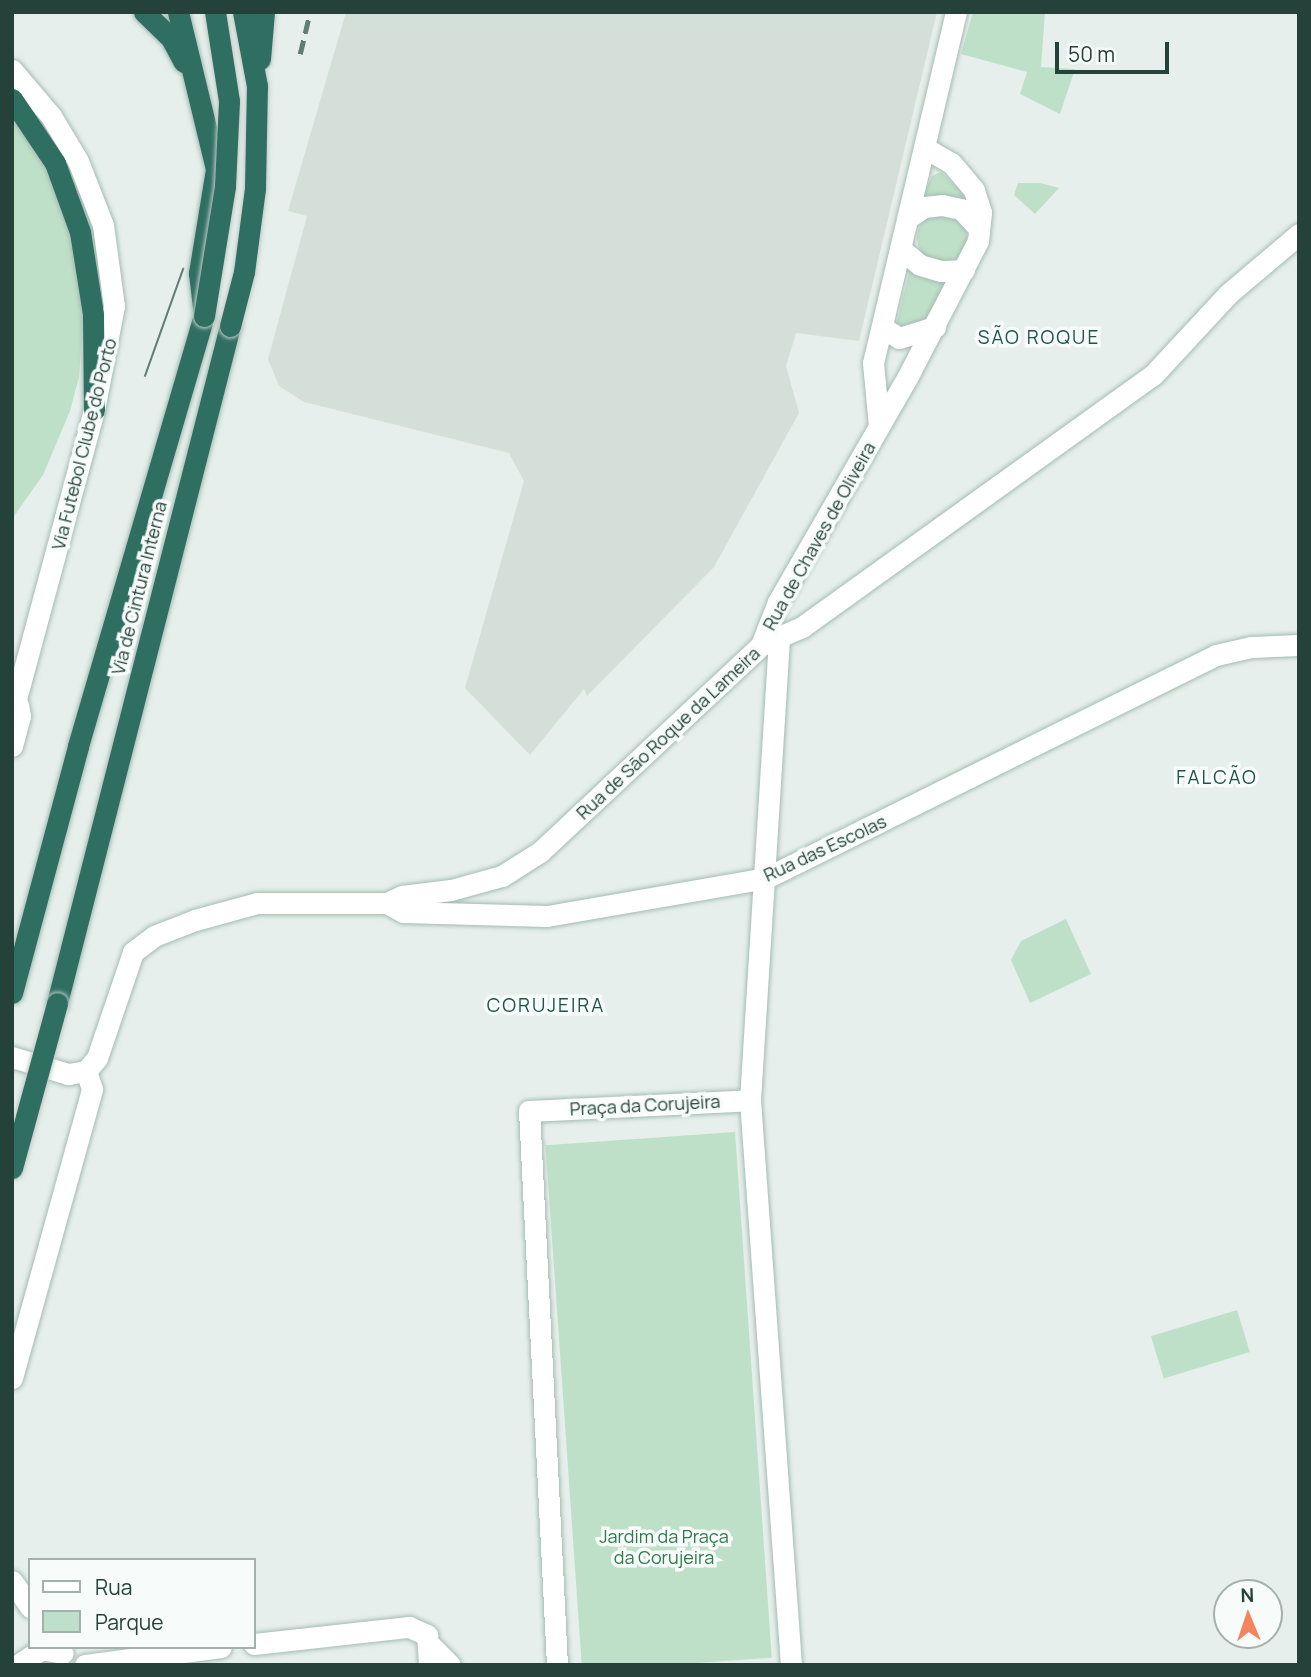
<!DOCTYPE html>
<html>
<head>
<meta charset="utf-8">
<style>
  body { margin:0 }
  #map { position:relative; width:1311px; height:1677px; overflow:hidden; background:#e6efeb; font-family:Manrope,sans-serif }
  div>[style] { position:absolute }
  .built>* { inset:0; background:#d4dfda }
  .green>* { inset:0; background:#bfe0c8; transform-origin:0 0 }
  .round { border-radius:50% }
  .roads { filter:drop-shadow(0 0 2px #a4bbb3) drop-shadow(0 0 2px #a4bbb3) }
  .secondary>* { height:21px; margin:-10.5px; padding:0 10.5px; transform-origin:10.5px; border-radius:10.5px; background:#fff }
  .highway>* { height:21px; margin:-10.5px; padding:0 10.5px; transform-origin:10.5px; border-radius:10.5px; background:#2f6f62 }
  .tram>* { height:2px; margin:-1px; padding:0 1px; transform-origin:1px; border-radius:1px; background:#5f7d75 }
  .rail>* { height:4.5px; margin-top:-2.25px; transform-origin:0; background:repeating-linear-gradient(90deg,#5f7d75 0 14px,transparent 0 21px) }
  .bridges { filter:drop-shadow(0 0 2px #c2cac8) drop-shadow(0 0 2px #c2cac8) }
  .highway-bridge>* { height:21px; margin:-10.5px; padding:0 10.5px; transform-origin:10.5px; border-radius:10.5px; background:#2f6f62 }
  span { translate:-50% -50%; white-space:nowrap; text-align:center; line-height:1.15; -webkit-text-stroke:7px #f7fbf9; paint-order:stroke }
  .street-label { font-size:18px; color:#24423a }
  .park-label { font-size:18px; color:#2d7a4b }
  .neighbourhood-label { font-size:19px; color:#1f5548; letter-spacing:2px }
  .frame { position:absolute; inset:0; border:14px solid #24423a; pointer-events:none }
  .legend { position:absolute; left:28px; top:1558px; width:228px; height:91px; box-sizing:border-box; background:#f7fbf9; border:2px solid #a3b1ad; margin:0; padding:9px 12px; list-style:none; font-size:21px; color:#24423a }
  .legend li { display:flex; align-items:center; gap:14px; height:35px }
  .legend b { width:35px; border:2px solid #a3b1ad }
  .north { position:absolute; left:1213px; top:1579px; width:70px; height:70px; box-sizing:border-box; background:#f7fbf9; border:2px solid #a3b1ad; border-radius:50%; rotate:358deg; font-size:19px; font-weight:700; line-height:28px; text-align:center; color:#24423a }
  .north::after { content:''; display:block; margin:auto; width:24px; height:32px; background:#f4845f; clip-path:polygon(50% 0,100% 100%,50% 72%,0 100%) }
  .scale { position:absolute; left:1055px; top:42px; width:114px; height:32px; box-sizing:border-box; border:4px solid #24423a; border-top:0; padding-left:9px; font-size:21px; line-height:24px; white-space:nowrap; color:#24423a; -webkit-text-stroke:5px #f7fbf9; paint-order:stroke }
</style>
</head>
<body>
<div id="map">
  <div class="built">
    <div style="clip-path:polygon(346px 12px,937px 12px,859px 341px,796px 333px,786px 366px,799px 413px,714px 567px,587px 696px,584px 689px,530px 755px,465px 688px,524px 481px,509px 453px,304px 402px,279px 386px,268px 359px,307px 216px,288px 211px)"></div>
  </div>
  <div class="green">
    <div style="clip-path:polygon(973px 12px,1045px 12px,1041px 67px,1075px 69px,1060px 114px,1020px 94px,1027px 72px,961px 54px)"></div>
    <div style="clip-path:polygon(12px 118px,49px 173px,73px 238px,84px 307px,79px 377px,70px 411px,43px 475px,12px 519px)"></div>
    <div style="clip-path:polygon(941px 172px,964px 194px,964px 199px,923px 196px,932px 176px)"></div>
    <div style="clip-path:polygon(1018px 183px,1040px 183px,1059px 188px,1035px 214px,1014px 195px)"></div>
    <div class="round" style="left:917px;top:213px;width:50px;height:50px"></div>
    <div style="clip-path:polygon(910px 269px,947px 282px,925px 320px,911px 327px,896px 326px)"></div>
    <div style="clip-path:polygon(1066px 919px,1091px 974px,1030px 1003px,1011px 960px,1021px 941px)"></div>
    <div style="left:735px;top:1132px;width:527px;height:190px;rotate:86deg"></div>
    <div style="left:1237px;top:1310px;width:44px;height:90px;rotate:73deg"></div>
  </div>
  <div class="roads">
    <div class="secondary">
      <div style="left:12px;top:70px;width:60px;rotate:49.7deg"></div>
      <div style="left:51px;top:116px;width:52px;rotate:59deg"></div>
      <div style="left:78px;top:161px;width:69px;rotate:68.7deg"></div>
      <div style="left:103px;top:225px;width:82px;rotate:82.3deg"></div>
      <div style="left:114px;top:306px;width:106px;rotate:100.9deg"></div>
      <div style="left:94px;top:410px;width:314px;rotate:105.1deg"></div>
      <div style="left:909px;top:217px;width:18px;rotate:-34deg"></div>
      <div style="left:924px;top:207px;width:18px;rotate:-6deg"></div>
      <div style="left:942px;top:205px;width:19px;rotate:12deg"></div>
      <div style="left:961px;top:209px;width:26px;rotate:47deg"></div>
      <div style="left:902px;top:250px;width:23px;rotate:40deg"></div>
      <div style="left:920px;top:265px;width:22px;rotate:16deg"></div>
      <div style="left:941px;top:271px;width:23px;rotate:-2deg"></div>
      <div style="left:882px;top:327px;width:20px;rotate:33deg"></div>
      <div style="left:899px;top:338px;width:38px;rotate:-17deg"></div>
      <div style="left:879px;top:426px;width:63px;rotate:-95.4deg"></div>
      <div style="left:873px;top:363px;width:361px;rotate:-76.7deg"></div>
      <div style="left:779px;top:639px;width:462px;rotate:93.6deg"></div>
      <div style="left:750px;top:1100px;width:566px;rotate:85.85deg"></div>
      <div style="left:761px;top:645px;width:46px;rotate:-68.4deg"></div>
      <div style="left:778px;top:602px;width:265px;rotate:-60.1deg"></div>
      <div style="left:910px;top:372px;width:148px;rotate:-62.6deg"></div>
      <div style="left:978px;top:241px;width:29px;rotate:-84deg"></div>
      <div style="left:981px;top:212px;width:23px;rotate:-108deg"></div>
      <div style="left:974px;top:190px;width:35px;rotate:-130deg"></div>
      <div style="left:951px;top:163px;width:28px;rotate:-150deg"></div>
      <div style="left:12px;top:746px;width:31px;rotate:-75deg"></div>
      <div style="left:20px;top:716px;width:11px;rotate:-100deg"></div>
      <div style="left:387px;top:903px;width:18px;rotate:29deg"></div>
      <div style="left:403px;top:912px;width:144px;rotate:1.6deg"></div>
      <div style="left:547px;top:916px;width:222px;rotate:-9.8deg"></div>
      <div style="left:766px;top:878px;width:502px;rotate:-26.36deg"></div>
      <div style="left:1216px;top:655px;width:36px;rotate:-13deg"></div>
      <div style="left:1251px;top:647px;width:48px;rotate:-2.4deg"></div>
      <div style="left:12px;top:1057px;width:59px;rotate:16.9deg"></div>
      <div style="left:68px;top:1074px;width:18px;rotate:-9deg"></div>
      <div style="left:86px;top:1071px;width:17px;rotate:-50deg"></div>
      <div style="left:97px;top:1058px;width:112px;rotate:-71.2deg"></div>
      <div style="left:133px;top:952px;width:26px;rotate:-37deg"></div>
      <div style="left:154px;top:936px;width:44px;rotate:-21.3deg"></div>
      <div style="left:195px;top:920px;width:64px;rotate:-15.3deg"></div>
      <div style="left:257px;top:903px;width:130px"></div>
      <div style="left:387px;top:903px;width:17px;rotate:-25deg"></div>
      <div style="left:402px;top:896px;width:49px;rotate:-7deg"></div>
      <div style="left:451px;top:890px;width:53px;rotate:-15.4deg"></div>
      <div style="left:502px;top:876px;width:45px;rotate:-32.3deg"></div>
      <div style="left:540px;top:852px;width:303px;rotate:-43.1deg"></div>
      <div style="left:761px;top:645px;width:45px;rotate:-23.7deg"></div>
      <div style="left:802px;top:627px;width:432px;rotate:-35.7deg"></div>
      <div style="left:1153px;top:375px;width:110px;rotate:-47.2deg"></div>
      <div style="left:1228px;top:294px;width:93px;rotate:-40.2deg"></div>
      <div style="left:12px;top:1378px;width:300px;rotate:-74.5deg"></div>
      <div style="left:92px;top:1089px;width:19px;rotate:-108deg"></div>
      <div style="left:12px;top:1581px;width:32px;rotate:55deg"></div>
      <div style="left:254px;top:1644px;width:156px;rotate:-6.3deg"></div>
      <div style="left:409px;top:1627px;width:20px;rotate:24deg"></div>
      <div style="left:427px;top:1635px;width:30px;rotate:86deg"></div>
      <div style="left:430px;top:1645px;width:28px;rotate:45deg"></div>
      <div style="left:18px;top:1665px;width:29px;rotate:-34deg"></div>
      <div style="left:42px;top:1649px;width:21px;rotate:11deg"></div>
      <div style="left:85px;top:1665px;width:137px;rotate:-7.5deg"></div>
      <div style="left:557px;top:1665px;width:555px;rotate:-92.89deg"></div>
      <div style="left:529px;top:1111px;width:221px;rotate:-2.8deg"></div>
    </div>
    <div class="highway">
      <div style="left:144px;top:12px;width:37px;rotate:44deg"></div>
      <div style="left:171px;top:38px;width:27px;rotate:62deg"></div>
      <div style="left:12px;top:99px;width:77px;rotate:56.1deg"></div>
      <div style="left:55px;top:163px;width:73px;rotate:70.1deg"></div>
      <div style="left:80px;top:232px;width:83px;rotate:81deg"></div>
      <div style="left:93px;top:314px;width:96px;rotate:89.4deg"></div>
      <div style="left:12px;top:993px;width:256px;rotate:-75deg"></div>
      <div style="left:78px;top:746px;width:448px;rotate:-73.7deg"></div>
      <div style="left:204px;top:316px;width:43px;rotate:-96.6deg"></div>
      <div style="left:199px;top:273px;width:105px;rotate:-80.7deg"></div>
      <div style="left:216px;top:169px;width:162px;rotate:-103.6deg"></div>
      <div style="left:57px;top:1003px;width:699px;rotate:-75.67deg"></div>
    </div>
  </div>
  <div class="tram">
    <div style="left:145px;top:376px;width:114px;rotate:-70.4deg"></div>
  </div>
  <div class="rail">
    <div style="left:300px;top:54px;width:43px;rotate:-76.6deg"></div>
  </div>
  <div class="bridges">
    <div class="highway-bridge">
      <div style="left:260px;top:59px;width:47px;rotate:-85.1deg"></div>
      <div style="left:204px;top:316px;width:132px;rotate:-80.8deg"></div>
      <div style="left:225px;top:186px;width:85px;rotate:-87.3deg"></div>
      <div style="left:229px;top:101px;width:90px;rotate:-98.9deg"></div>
      <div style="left:230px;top:326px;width:56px;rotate:-75.5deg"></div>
      <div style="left:244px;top:272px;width:85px;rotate:-82.5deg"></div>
      <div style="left:255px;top:188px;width:102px;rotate:-88.9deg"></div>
      <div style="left:257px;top:86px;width:75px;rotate:-100.7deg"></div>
      <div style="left:12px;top:1168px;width:171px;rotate:-74.7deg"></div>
    </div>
  </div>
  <div class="street-label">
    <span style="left:84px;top:444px;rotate:-76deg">Via Futebol Clube do Porto</span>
    <span style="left:819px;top:536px;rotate:-61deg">Rua de Chaves de Oliveira</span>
    <span style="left:139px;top:588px;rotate:-76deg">Via de Cintura Interna</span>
    <span style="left:668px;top:733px;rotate:-43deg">Rua de São Roque da Lameira</span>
    <span style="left:825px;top:848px;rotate:-25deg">Rua das Escolas</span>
    <span style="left:645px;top:1105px;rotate:-3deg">Praça da Corujeira</span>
  </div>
  <div class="park-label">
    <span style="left:664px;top:1547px">Jardim da Praça<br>da Corujeira</span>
  </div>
  <div class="neighbourhood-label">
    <span style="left:1039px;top:338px">SÃO ROQUE</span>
    <span style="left:1217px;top:778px">FALCÃO</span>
    <span style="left:546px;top:1006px">CORUJEIRA</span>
  </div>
  <div class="frame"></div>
  <ul class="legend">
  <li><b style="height:9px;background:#fff"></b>Rua</li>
  <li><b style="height:19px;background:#bfe0c8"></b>Parque</li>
  </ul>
  <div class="north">N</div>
  <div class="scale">50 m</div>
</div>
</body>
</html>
